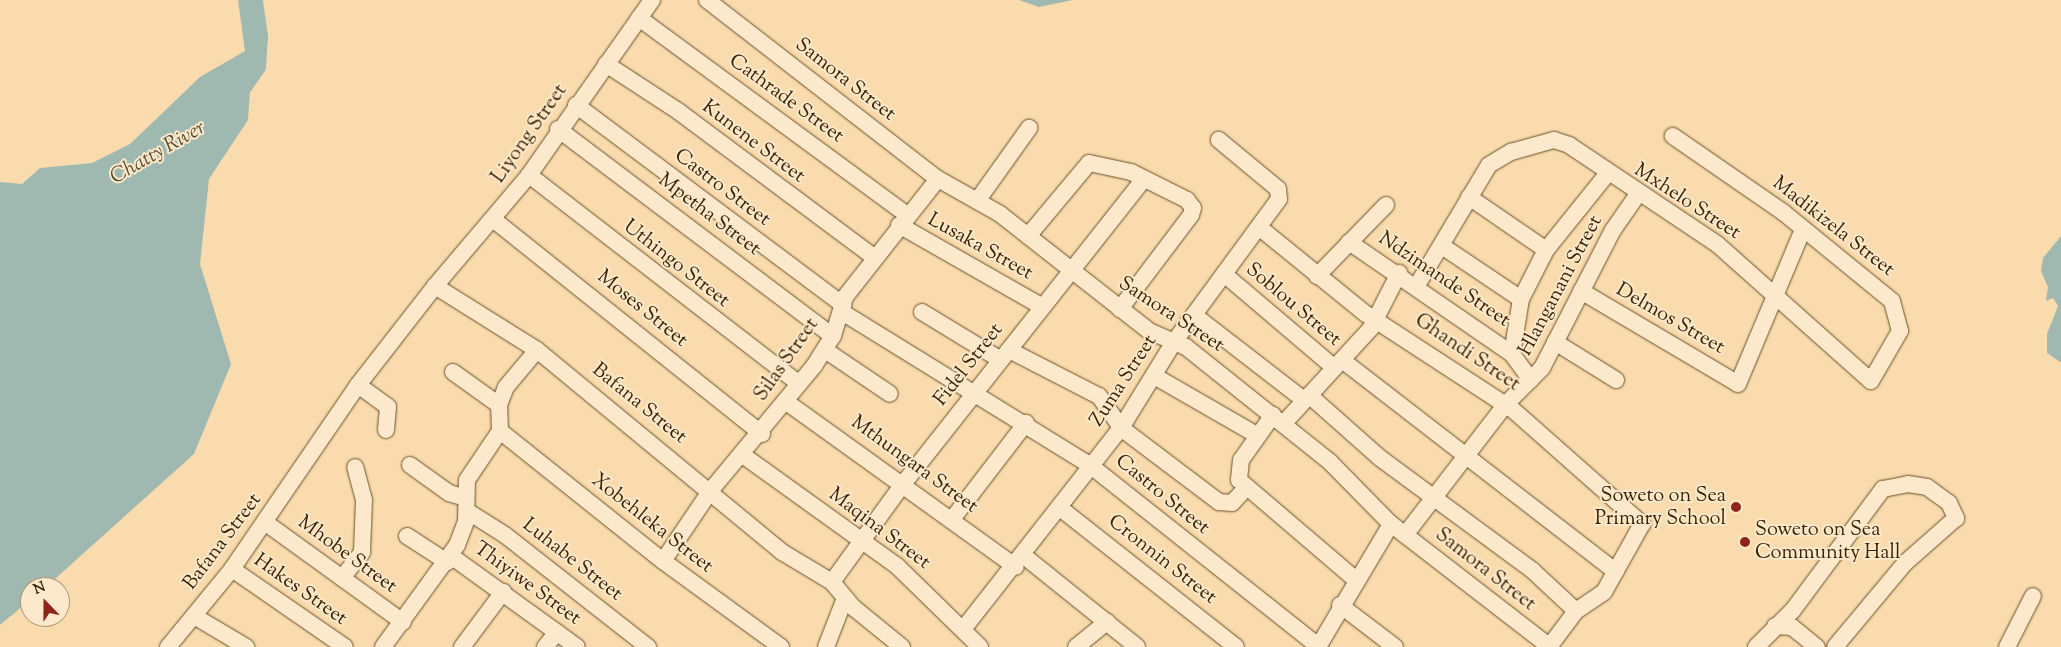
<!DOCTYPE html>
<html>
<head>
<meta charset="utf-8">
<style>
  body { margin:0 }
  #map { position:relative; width:2061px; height:647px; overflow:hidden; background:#fadbad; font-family:"Sorts Mill Goudy",serif }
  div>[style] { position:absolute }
  .water>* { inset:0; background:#9fb9b1 }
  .river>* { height:20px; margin:-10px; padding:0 10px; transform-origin:10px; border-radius:10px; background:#9fb9b1 }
  .roads { filter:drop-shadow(0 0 1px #69502b) drop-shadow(0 0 1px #69502b) }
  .minor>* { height:16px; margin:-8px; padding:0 8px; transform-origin:8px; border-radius:8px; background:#fce8ca }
  .dots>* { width:14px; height:14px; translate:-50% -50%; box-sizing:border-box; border:2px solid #fce8ca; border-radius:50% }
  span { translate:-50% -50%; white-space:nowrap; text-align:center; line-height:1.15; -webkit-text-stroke:4px #fce8ca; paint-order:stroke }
  .street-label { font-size:20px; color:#392200 }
  .poi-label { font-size:20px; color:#392200 }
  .right { translate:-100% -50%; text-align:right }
  .left { translate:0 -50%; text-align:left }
  .water-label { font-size:21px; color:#584f35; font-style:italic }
  .north { position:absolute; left:20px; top:577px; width:50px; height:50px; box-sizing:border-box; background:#fce8ca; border:1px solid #ae9979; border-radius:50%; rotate:338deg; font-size:14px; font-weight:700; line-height:20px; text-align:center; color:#392200 }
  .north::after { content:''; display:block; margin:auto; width:18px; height:22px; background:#8f2418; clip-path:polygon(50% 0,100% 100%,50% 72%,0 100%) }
</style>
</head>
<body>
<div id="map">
  <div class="water">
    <div style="clip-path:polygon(238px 0,256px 0,248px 120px,209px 179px,200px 264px,231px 364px,194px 454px,46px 587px,30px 587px,30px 600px,0 625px,0 182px,22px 184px,40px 168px,92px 163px,130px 144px,200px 77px,245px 51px)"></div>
    <div style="clip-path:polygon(1019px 0,1073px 0,1039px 7px)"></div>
    <div style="clip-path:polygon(2061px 236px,2061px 362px,2060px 362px,2047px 353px,2047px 334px,2058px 306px,2053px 298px,2046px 301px,2048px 287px,2041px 271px,2043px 258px)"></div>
  </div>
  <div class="river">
    <div style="left:236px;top:95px;width:35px;rotate:-55deg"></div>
    <div style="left:256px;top:66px;width:29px;rotate:-86deg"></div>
    <div style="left:258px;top:37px;width:37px;rotate:-98deg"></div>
  </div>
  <div class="roads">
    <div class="minor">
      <div style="left:707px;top:0;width:292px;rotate:37.8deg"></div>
      <div style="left:938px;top:179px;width:71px;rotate:29.4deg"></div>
      <div style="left:1000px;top:214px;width:189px;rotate:38.1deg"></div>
      <div style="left:1149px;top:331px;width:40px;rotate:23.4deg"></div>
      <div style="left:1186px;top:347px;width:184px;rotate:38.6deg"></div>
      <div style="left:1330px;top:462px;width:87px;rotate:45.5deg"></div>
      <div style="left:1391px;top:524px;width:201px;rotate:37.7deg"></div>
      <div style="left:639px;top:18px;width:333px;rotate:36.3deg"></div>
      <div style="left:606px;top:64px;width:86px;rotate:33.1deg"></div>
      <div style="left:678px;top:111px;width:244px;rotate:36.7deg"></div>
      <div style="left:576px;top:105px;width:334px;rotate:36.8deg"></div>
      <div style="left:558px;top:129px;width:344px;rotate:37deg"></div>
      <div style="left:529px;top:175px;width:341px;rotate:37.7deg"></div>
      <div style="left:1469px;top:197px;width:93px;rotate:34.5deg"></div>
      <div style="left:977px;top:201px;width:90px;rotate:-54.5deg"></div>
      <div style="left:494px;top:220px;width:343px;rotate:38.6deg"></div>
      <div style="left:899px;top:225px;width:163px;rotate:29.7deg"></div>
      <div style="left:1260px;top:228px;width:136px;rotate:39.1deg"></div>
      <div style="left:1366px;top:314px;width:174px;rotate:33.1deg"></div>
      <div style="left:1512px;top:409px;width:174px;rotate:41.5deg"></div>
      <div style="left:1642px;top:524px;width:78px;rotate:119.2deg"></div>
      <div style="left:1604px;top:592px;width:34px;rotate:146deg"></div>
      <div style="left:1576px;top:611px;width:45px;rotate:126.9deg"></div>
      <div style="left:1028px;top:236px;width:95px;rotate:-50.1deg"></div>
      <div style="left:1089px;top:163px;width:43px;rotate:12.1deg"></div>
      <div style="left:1131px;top:172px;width:63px;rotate:26.6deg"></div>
      <div style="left:1187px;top:200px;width:10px;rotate:53deg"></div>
      <div style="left:1193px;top:208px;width:7px;rotate:106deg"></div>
      <div style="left:1191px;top:215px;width:118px;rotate:127.1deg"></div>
      <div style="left:1349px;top:242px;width:198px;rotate:34.5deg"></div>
      <div style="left:1512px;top:354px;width:32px;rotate:54deg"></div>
      <div style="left:1442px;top:246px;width:95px;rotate:33.9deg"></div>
      <div style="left:1224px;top:274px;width:145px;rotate:40.3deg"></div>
      <div style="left:1317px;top:276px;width:99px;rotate:-45.8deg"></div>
      <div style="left:435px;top:286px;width:145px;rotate:-49.7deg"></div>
      <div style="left:529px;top:175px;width:214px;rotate:-54.9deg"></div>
      <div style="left:1416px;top:287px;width:142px;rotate:-59.1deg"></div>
      <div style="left:1489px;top:165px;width:26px;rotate:-31deg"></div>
      <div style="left:1511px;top:152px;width:45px;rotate:-15.6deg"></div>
      <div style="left:1554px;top:140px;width:16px;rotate:18deg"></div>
      <div style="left:1569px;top:145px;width:178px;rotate:33.8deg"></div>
      <div style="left:1717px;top:244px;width:206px;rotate:41.7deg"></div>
      <div style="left:1871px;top:381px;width:58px;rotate:-59.9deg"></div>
      <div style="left:1900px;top:331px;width:31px;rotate:-105deg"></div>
      <div style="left:1892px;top:301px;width:141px;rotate:-140.8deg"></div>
      <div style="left:1783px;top:212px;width:134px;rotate:-145.4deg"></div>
      <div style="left:1581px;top:291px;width:182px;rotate:30.6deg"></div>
      <div style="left:1738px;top:384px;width:168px;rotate:-67.2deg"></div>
      <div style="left:842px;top:312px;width:293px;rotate:31.7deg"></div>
      <div style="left:1091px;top:466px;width:290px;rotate:38.4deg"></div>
      <div style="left:922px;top:312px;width:92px;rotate:31.3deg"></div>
      <div style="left:1194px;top:315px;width:139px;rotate:37.7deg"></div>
      <div style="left:1555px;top:342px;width:72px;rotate:31.9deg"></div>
      <div style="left:825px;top:350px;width:78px;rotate:34.1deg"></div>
      <div style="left:1009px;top:350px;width:101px;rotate:27.1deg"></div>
      <div style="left:1099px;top:396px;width:39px;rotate:55deg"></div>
      <div style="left:1121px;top:428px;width:123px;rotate:37.1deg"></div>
      <div style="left:1219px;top:502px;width:13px;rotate:4deg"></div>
      <div style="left:1232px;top:503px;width:19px;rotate:-47deg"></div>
      <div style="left:1512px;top:354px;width:56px;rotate:-80.7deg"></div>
      <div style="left:1521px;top:299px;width:55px;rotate:-63deg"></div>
      <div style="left:1546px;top:250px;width:97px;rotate:-51.2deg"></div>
      <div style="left:1342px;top:360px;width:346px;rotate:37.7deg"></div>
      <div style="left:453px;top:372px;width:57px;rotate:35.7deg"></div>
      <div style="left:1156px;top:377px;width:116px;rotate:29.9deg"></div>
      <div style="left:358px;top:385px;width:37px;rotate:36deg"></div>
      <div style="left:388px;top:407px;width:23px;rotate:95deg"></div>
      <div style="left:1309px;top:395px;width:95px;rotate:41.6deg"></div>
      <div style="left:1380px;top:458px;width:189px;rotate:36.4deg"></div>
      <div style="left:1532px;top:570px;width:60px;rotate:43deg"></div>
      <div style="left:785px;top:401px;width:284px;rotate:35.7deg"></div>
      <div style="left:1273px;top:415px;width:55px;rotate:125.4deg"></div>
      <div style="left:1241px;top:460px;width:20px;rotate:96deg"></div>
      <div style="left:1239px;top:480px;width:153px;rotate:40.5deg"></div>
      <div style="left:1284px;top:423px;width:129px;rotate:-47.5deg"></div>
      <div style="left:1371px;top:328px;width:62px;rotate:-63deg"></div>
      <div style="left:500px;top:431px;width:208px;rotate:38.6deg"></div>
      <div style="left:663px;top:561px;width:146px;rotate:36.1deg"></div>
      <div style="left:744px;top:456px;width:188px;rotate:35.7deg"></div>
      <div style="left:897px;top:566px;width:116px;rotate:44.3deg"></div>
      <div style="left:410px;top:465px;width:48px;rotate:35.7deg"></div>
      <div style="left:449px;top:493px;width:17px;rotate:17deg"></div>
      <div style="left:1060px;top:508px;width:224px;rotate:38.3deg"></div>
      <div style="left:467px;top:511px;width:45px;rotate:32.3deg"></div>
      <div style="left:505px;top:535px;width:182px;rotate:38.1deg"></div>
      <div style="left:953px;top:518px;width:120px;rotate:-52.5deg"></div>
      <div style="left:266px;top:523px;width:169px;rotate:35.9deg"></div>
      <div style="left:1405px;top:535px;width:164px;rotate:-52.4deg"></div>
      <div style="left:1505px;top:405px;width:52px;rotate:-45deg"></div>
      <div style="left:1542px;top:368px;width:155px;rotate:-62.8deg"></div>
      <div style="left:1613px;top:230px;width:44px;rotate:-55.2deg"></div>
      <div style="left:407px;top:536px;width:48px;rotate:33deg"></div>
      <div style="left:451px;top:556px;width:155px;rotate:35.8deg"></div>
      <div style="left:1024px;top:556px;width:145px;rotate:38.8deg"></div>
      <div style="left:663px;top:561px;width:86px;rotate:-55.9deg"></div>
      <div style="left:711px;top:490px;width:161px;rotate:-50.3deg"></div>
      <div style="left:814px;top:366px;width:36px;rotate:-58deg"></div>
      <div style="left:833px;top:336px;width:41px;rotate:-72.9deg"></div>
      <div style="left:845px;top:297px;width:150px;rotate:-51.8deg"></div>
      <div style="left:232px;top:569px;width:137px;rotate:34.6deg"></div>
      <div style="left:342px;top:578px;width:33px;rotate:-52deg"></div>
      <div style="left:362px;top:552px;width:52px;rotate:-87.8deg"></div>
      <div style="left:364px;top:500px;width:34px;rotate:-105deg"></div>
      <div style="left:832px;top:582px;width:121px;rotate:-54.1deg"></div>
      <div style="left:903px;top:484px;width:389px;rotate:-51.7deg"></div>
      <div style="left:1340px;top:605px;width:69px;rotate:37.4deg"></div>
      <div style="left:194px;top:616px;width:61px;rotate:30.8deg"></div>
      <div style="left:1775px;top:626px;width:17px;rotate:3deg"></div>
      <div style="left:1792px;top:627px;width:32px;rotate:39deg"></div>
      <div style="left:964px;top:628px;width:254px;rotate:-51.9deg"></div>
      <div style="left:1121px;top:428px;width:101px;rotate:-58.4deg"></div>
      <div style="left:1174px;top:342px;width:177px;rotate:-53.7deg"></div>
      <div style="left:1279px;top:199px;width:10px;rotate:-96deg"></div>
      <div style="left:1278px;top:189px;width:77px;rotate:-140.3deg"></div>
      <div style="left:168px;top:647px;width:101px;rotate:-50.6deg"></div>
      <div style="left:232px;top:569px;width:223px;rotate:-55.6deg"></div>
      <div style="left:358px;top:385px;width:125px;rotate:-52.1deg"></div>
      <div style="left:435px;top:286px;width:120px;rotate:32.1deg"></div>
      <div style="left:537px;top:350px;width:318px;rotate:39.5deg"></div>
      <div style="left:782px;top:552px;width:58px;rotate:31deg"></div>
      <div style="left:832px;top:582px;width:34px;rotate:50deg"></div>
      <div style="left:854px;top:608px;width:62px;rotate:39.1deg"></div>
      <div style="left:383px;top:647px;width:126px;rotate:-54deg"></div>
      <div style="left:457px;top:545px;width:26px;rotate:-69deg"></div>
      <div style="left:466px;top:521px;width:41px;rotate:-88.6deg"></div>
      <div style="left:467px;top:480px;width:59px;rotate:-56deg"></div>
      <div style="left:500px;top:431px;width:26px;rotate:-92deg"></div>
      <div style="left:499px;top:405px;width:19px;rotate:-69deg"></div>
      <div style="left:506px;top:387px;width:48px;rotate:-50deg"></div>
      <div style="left:462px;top:647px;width:69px;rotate:-53.3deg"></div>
      <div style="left:545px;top:647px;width:19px;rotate:-51deg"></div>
      <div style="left:826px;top:647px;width:53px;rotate:-68.8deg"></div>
      <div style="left:1076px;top:647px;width:40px;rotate:-39deg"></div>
      <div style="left:1318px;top:647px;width:143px;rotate:-59.3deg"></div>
      <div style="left:1756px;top:647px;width:52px;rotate:-45deg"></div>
      <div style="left:1793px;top:610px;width:151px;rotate:-53.4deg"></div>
      <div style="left:1883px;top:489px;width:25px;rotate:-11deg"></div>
      <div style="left:1908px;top:484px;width:19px;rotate:9deg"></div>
      <div style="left:1927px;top:487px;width:27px;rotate:36deg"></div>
      <div style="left:1949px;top:503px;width:17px;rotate:65deg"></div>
      <div style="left:1956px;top:518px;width:68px;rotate:138.6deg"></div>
      <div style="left:1905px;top:563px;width:109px;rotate:129.8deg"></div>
      <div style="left:2007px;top:647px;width:57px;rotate:-63deg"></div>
    </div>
  </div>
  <div class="dots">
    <div style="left:1736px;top:507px;background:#8f2418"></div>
    <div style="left:1745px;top:542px;background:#8f2418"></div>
  </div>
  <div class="street-label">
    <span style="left:845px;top:80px;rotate:38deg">Samora Street</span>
    <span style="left:786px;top:99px;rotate:36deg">Cathrade Street</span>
    <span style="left:530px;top:134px;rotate:-55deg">Liyong Street</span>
    <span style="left:753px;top:142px;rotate:37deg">Kunene Street</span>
    <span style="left:722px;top:188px;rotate:37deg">Castro Street</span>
    <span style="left:1687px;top:202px;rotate:33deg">Mxhelo Street</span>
    <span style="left:709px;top:215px;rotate:37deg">Mpetha Street</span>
    <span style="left:1833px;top:227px;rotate:38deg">Madikizela Street</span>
    <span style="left:980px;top:247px;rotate:29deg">Lusaka Street</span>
    <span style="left:676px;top:264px;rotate:38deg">Uthingo Street</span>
    <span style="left:1444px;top:280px;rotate:34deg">Ndzimande Street</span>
    <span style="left:1561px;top:286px;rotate:-62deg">Hlanganani Street</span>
    <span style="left:1293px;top:305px;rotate:40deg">Soblou Street</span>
    <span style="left:642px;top:309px;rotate:39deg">Moses Street</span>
    <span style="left:1171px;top:315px;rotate:33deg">Samora Street</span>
    <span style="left:1670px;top:319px;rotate:30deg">Delmos Street</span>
    <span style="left:1467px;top:353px;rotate:34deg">Ghandi Street</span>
    <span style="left:787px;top:360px;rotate:-55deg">Silas Street</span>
    <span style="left:969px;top:365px;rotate:-52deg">Fidel Street</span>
    <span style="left:1124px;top:381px;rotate:-57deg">Zuma Street</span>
    <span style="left:639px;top:404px;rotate:39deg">Bafana Street</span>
    <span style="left:914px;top:465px;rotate:36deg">Mthungara Street</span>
    <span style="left:1162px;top:495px;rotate:39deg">Castro Street</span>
    <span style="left:652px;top:524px;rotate:38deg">Xobehleka Street</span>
    <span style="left:879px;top:529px;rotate:37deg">Maqina Street</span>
    <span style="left:223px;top:542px;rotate:-53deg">Bafana Street</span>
    <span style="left:347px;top:555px;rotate:36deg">Mhobe Street</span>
    <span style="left:572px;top:560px;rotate:38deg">Luhabe Street</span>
    <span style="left:1162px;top:560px;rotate:38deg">Cronnin Street</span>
    <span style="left:1485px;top:570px;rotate:38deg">Samora Street</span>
    <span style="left:527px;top:584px;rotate:36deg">Thiyiwe Street</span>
    <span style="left:300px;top:590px;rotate:35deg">Hakes Street</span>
  </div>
  <div class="poi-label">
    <span class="right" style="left:1726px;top:508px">Soweto on Sea<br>Primary School</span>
    <span class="left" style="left:1755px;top:542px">Soweto on Sea<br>Community Hall</span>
  </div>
  <div class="water-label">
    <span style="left:158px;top:153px;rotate:-30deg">Chatty River</span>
  </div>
  <div class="north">N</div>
</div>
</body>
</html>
